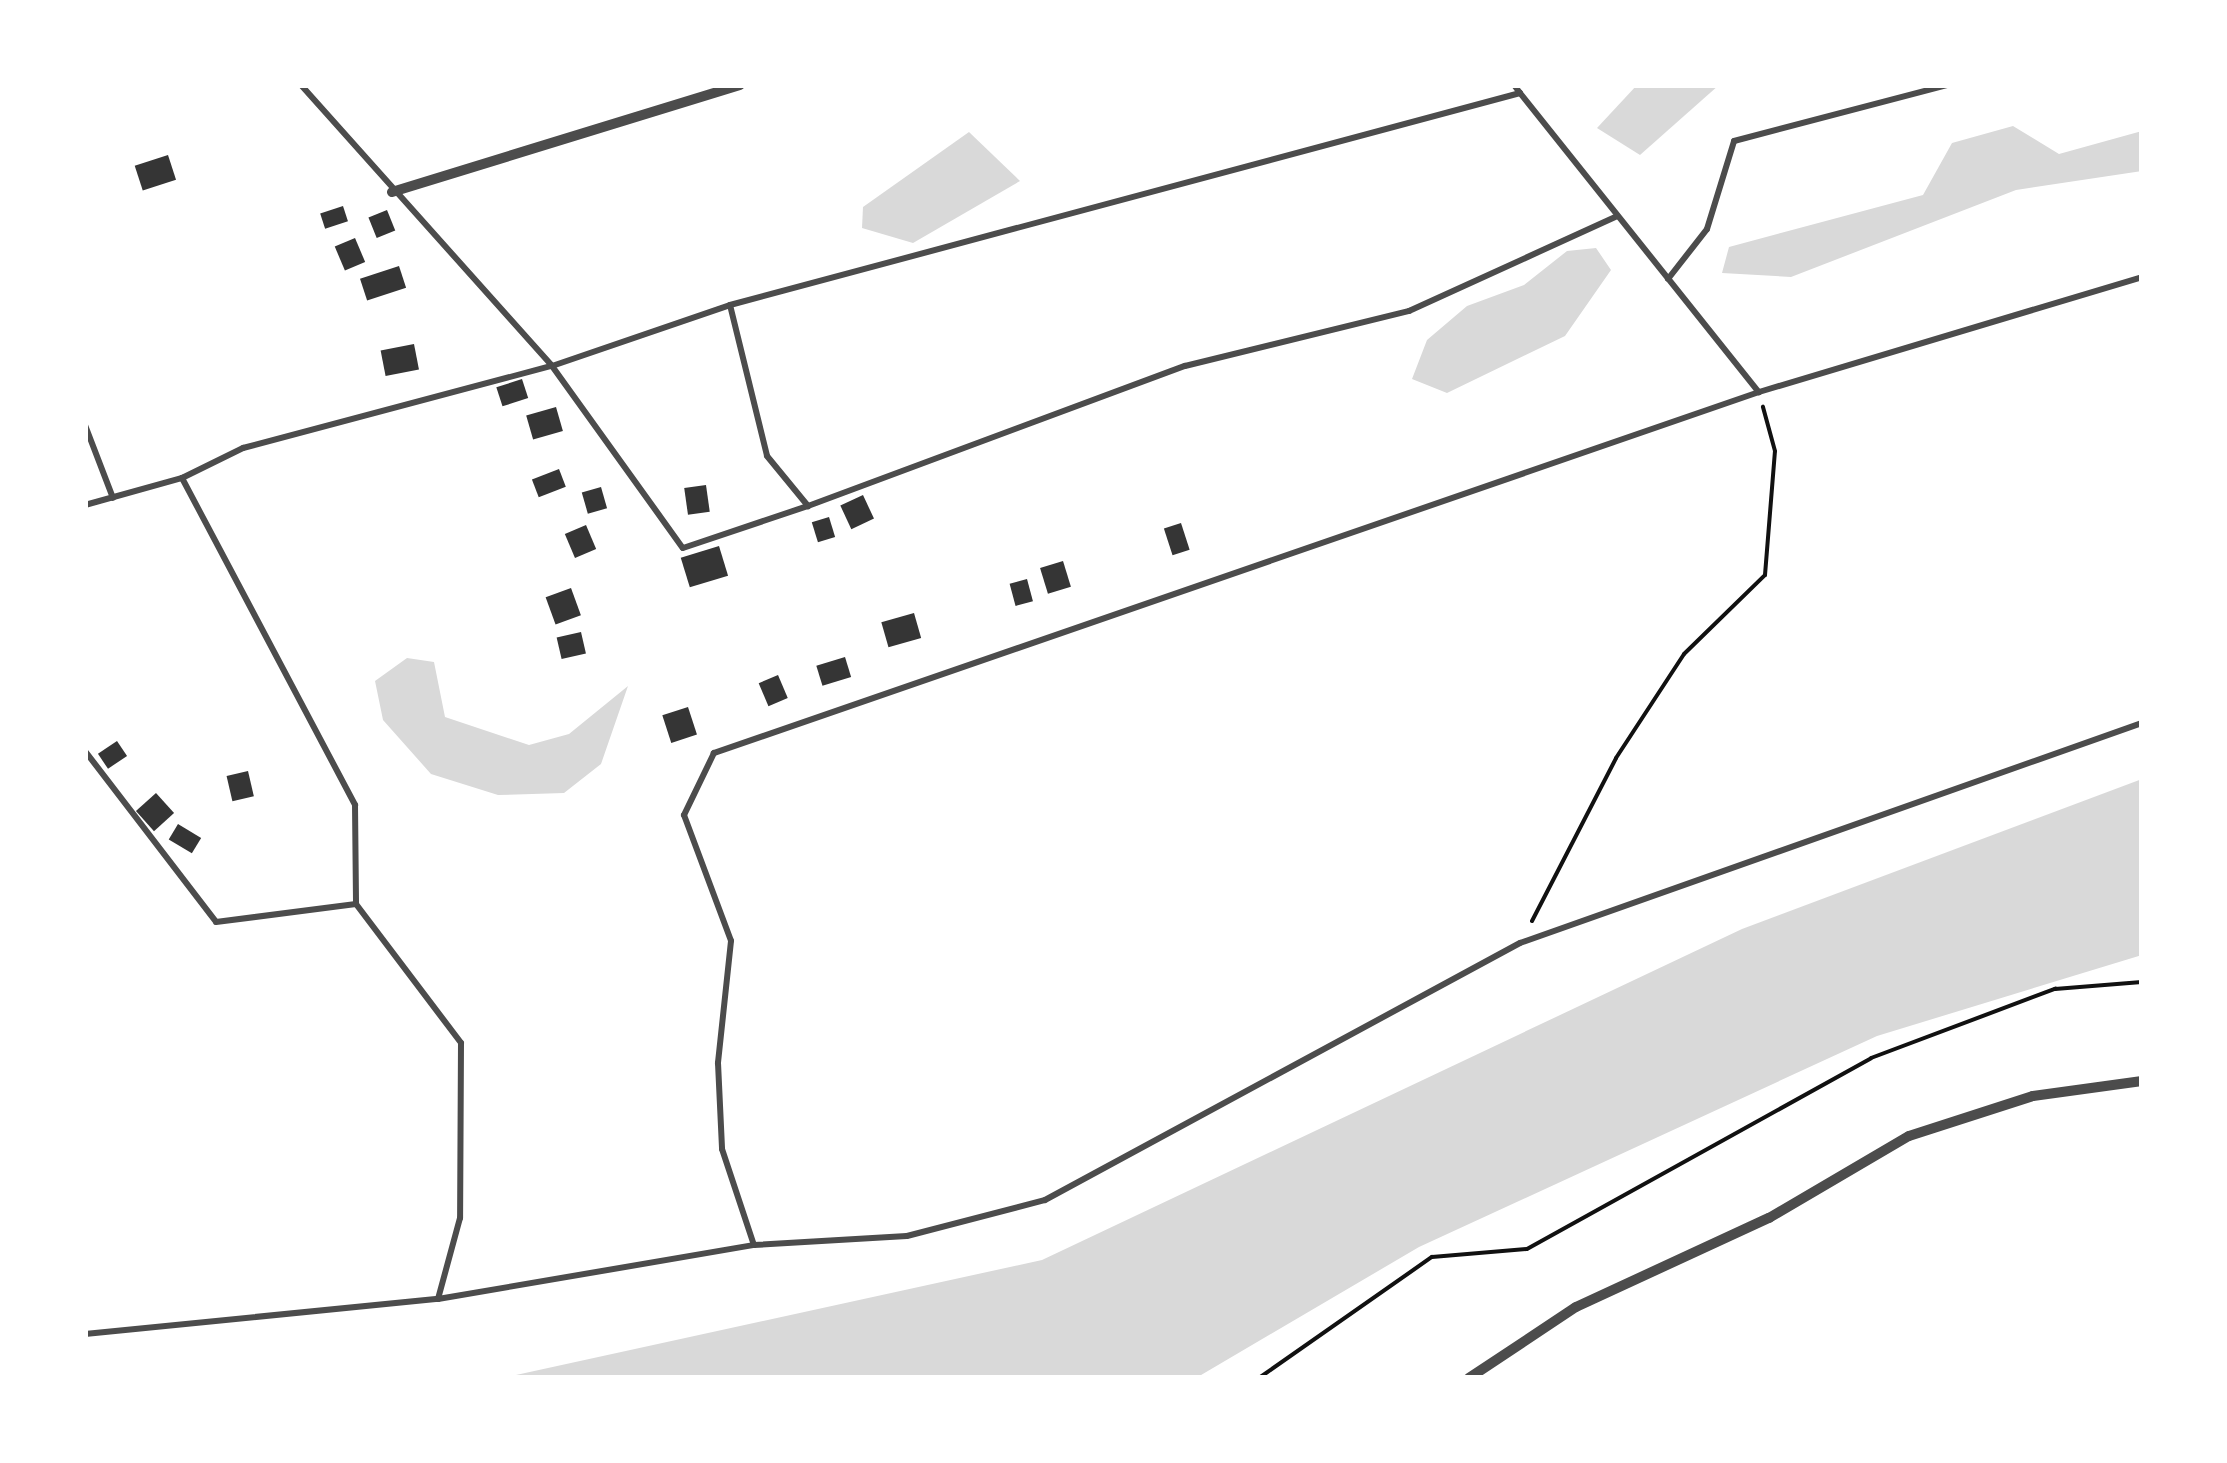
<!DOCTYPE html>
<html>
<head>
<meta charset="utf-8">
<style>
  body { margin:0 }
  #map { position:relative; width:2227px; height:1463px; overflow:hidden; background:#fff; font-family:Rubik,sans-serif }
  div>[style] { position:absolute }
  .water>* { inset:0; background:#d9d9d9 }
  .building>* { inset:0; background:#353535; transform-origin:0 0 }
  .path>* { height:4px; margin:-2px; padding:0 2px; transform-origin:2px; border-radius:2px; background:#111 }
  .service>* { height:6px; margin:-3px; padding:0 3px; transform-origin:3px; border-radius:3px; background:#4c4c4c }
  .minor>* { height:10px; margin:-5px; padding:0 5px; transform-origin:5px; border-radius:5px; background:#4c4c4c }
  span { translate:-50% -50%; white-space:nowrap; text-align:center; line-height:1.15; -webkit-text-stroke:8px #fff; paint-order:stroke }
  .frame { position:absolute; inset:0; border:88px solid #fff; pointer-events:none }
</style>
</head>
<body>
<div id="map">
  <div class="water">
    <div style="clip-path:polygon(1637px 85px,1719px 85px,1640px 155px,1597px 128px)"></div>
    <div style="clip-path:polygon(2013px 126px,2059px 154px,2142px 131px,2142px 171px,2016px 190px,1791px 277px,1722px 273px,1729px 247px,1923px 195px,1952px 143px)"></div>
    <div style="clip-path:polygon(969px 132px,1020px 181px,913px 243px,862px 228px,863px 207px)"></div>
    <div style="clip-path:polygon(1596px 248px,1611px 270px,1565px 336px,1447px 393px,1412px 379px,1427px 340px,1467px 306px,1524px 285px,1567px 251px)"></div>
    <div style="clip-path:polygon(407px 658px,434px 662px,445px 717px,529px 745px,569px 734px,628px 686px,601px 764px,564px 793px,498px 795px,431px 774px,383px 720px,375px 681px)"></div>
    <div style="clip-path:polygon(2142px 779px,2142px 955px,1877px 1036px,1419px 1247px,1196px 1378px,502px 1378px,1042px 1260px,1742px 929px)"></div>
  </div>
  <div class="building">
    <div style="left:168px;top:155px;width:26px;height:35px;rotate:72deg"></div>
    <div style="left:343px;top:206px;width:16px;height:24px;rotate:72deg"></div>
    <div style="left:387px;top:210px;width:22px;height:20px;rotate:68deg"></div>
    <div style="left:355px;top:238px;width:26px;height:22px;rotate:67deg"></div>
    <div style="left:399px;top:266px;width:23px;height:41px;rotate:72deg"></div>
    <div style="left:414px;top:344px;width:26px;height:34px;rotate:79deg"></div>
    <div style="left:522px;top:379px;width:20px;height:27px;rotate:72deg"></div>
    <div style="left:556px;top:407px;width:25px;height:31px;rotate:74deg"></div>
    <div style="left:559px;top:469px;width:19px;height:29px;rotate:69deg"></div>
    <div style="left:706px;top:485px;width:27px;height:22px;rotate:82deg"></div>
    <div style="left:601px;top:487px;width:22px;height:20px;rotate:74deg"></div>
    <div style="left:863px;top:495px;width:26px;height:25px;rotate:65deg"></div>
    <div style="left:829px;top:517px;width:21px;height:18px;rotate:73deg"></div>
    <div style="left:1181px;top:523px;width:28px;height:18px;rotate:72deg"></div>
    <div style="left:586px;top:525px;width:26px;height:23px;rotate:67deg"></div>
    <div style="left:719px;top:546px;width:31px;height:40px;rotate:73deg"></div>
    <div style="left:1063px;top:561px;width:27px;height:24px;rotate:73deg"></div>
    <div style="left:1027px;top:579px;width:23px;height:18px;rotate:75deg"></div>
    <div style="left:571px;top:588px;width:29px;height:27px;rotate:70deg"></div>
    <div style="left:914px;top:613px;width:26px;height:34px;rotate:74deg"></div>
    <div style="left:581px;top:632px;width:22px;height:25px;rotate:77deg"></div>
    <div style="left:845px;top:657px;width:21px;height:30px;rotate:73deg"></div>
    <div style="left:778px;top:675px;width:25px;height:21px;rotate:67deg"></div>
    <div style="left:688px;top:707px;width:29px;height:27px;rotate:72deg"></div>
    <div style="left:117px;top:741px;width:18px;height:23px;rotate:56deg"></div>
    <div style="left:248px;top:771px;width:26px;height:22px;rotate:77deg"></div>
    <div style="left:156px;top:793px;width:27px;height:27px;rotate:48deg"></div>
    <div style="left:178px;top:824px;width:27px;height:18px;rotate:31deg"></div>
  </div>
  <div class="path">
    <div style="left:1532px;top:921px;width:183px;rotate:-62.7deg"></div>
    <div style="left:1616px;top:758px;width:124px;rotate:-56.8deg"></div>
    <div style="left:1684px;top:654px;width:113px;rotate:-44.3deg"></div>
    <div style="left:1765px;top:575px;width:124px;rotate:-85.4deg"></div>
    <div style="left:1775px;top:451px;width:46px;rotate:-105.3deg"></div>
    <div style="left:1259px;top:1378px;width:211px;rotate:-35deg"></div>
    <div style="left:1432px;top:1257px;width:95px;rotate:-4.8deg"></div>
    <div style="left:1527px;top:1249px;width:393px;rotate:-29deg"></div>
    <div style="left:1871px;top:1058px;width:197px;rotate:-20.6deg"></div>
    <div style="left:2055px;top:989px;width:87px;rotate:-4.6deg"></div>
  </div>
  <div class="service">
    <div style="left:301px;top:85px;width:377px;rotate:48.2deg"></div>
    <div style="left:552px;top:366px;width:224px;rotate:54.3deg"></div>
    <div style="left:683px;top:548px;width:132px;rotate:-18.6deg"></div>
    <div style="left:1514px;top:85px;width:10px;rotate:53deg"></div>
    <div style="left:1668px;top:279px;width:63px;rotate:-52deg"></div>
    <div style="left:1707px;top:229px;width:92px;rotate:-72.9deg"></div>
    <div style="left:1734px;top:141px;width:220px;rotate:-14.7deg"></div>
    <div style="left:730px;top:305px;width:155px;rotate:76.2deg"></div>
    <div style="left:767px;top:456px;width:65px;rotate:50.6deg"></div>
    <div style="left:808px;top:506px;width:402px;rotate:-20.4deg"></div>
    <div style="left:1185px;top:366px;width:231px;rotate:-13.8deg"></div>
    <div style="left:1409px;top:311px;width:229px;rotate:-24.5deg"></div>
    <div style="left:1759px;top:392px;width:400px;rotate:-16.7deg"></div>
    <div style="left:85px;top:425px;width:78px;rotate:69deg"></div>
    <div style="left:182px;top:478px;width:68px;rotate:-26.2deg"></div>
    <div style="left:243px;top:448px;width:320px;rotate:-14.9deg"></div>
    <div style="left:552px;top:366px;width:188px;rotate:-18.9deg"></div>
    <div style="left:730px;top:305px;width:818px;rotate:-15.02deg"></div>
    <div style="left:1520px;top:93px;width:383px;rotate:51.4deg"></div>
    <div style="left:1759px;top:392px;width:1106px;rotate:160.94deg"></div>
    <div style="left:714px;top:753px;width:69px;rotate:115.8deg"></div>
    <div style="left:684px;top:815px;width:134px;rotate:69.5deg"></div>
    <div style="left:731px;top:941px;width:123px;rotate:96.1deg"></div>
    <div style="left:718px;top:1063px;width:86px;rotate:87.3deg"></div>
    <div style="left:722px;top:1149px;width:101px;rotate:71.6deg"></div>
    <div style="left:85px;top:505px;width:101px;rotate:-15.6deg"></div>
    <div style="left:182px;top:478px;width:370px;rotate:62.1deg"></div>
    <div style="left:355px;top:805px;width:99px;rotate:89.4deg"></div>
    <div style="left:356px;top:904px;width:174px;rotate:52.9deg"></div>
    <div style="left:461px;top:1043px;width:175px;rotate:90.3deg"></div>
    <div style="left:460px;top:1218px;width:84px;rotate:105.2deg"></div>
    <div style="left:85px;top:751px;width:215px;rotate:52.5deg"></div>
    <div style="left:216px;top:922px;width:141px;rotate:-7.3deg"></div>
    <div style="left:85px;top:1334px;width:355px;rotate:-5.7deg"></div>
    <div style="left:438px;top:1299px;width:321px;rotate:-9.7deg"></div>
    <div style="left:754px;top:1245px;width:153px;rotate:-3.4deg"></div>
    <div style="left:907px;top:1236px;width:143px;rotate:-14.6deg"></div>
    <div style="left:1045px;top:1200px;width:540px;rotate:-28.42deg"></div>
    <div style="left:1520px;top:943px;width:660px;rotate:-19.48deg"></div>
  </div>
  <div class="minor">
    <div style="left:392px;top:192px;width:364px;rotate:-17.1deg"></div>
    <div style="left:1469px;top:1378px;width:128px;rotate:-33.6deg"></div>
    <div style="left:1576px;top:1307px;width:213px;rotate:-24.8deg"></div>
    <div style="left:1769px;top:1218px;width:162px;rotate:-30.4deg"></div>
    <div style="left:1909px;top:1136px;width:130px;rotate:-17.9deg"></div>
    <div style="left:2033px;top:1096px;width:110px;rotate:-7.8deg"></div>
  </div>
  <div class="frame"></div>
</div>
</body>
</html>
